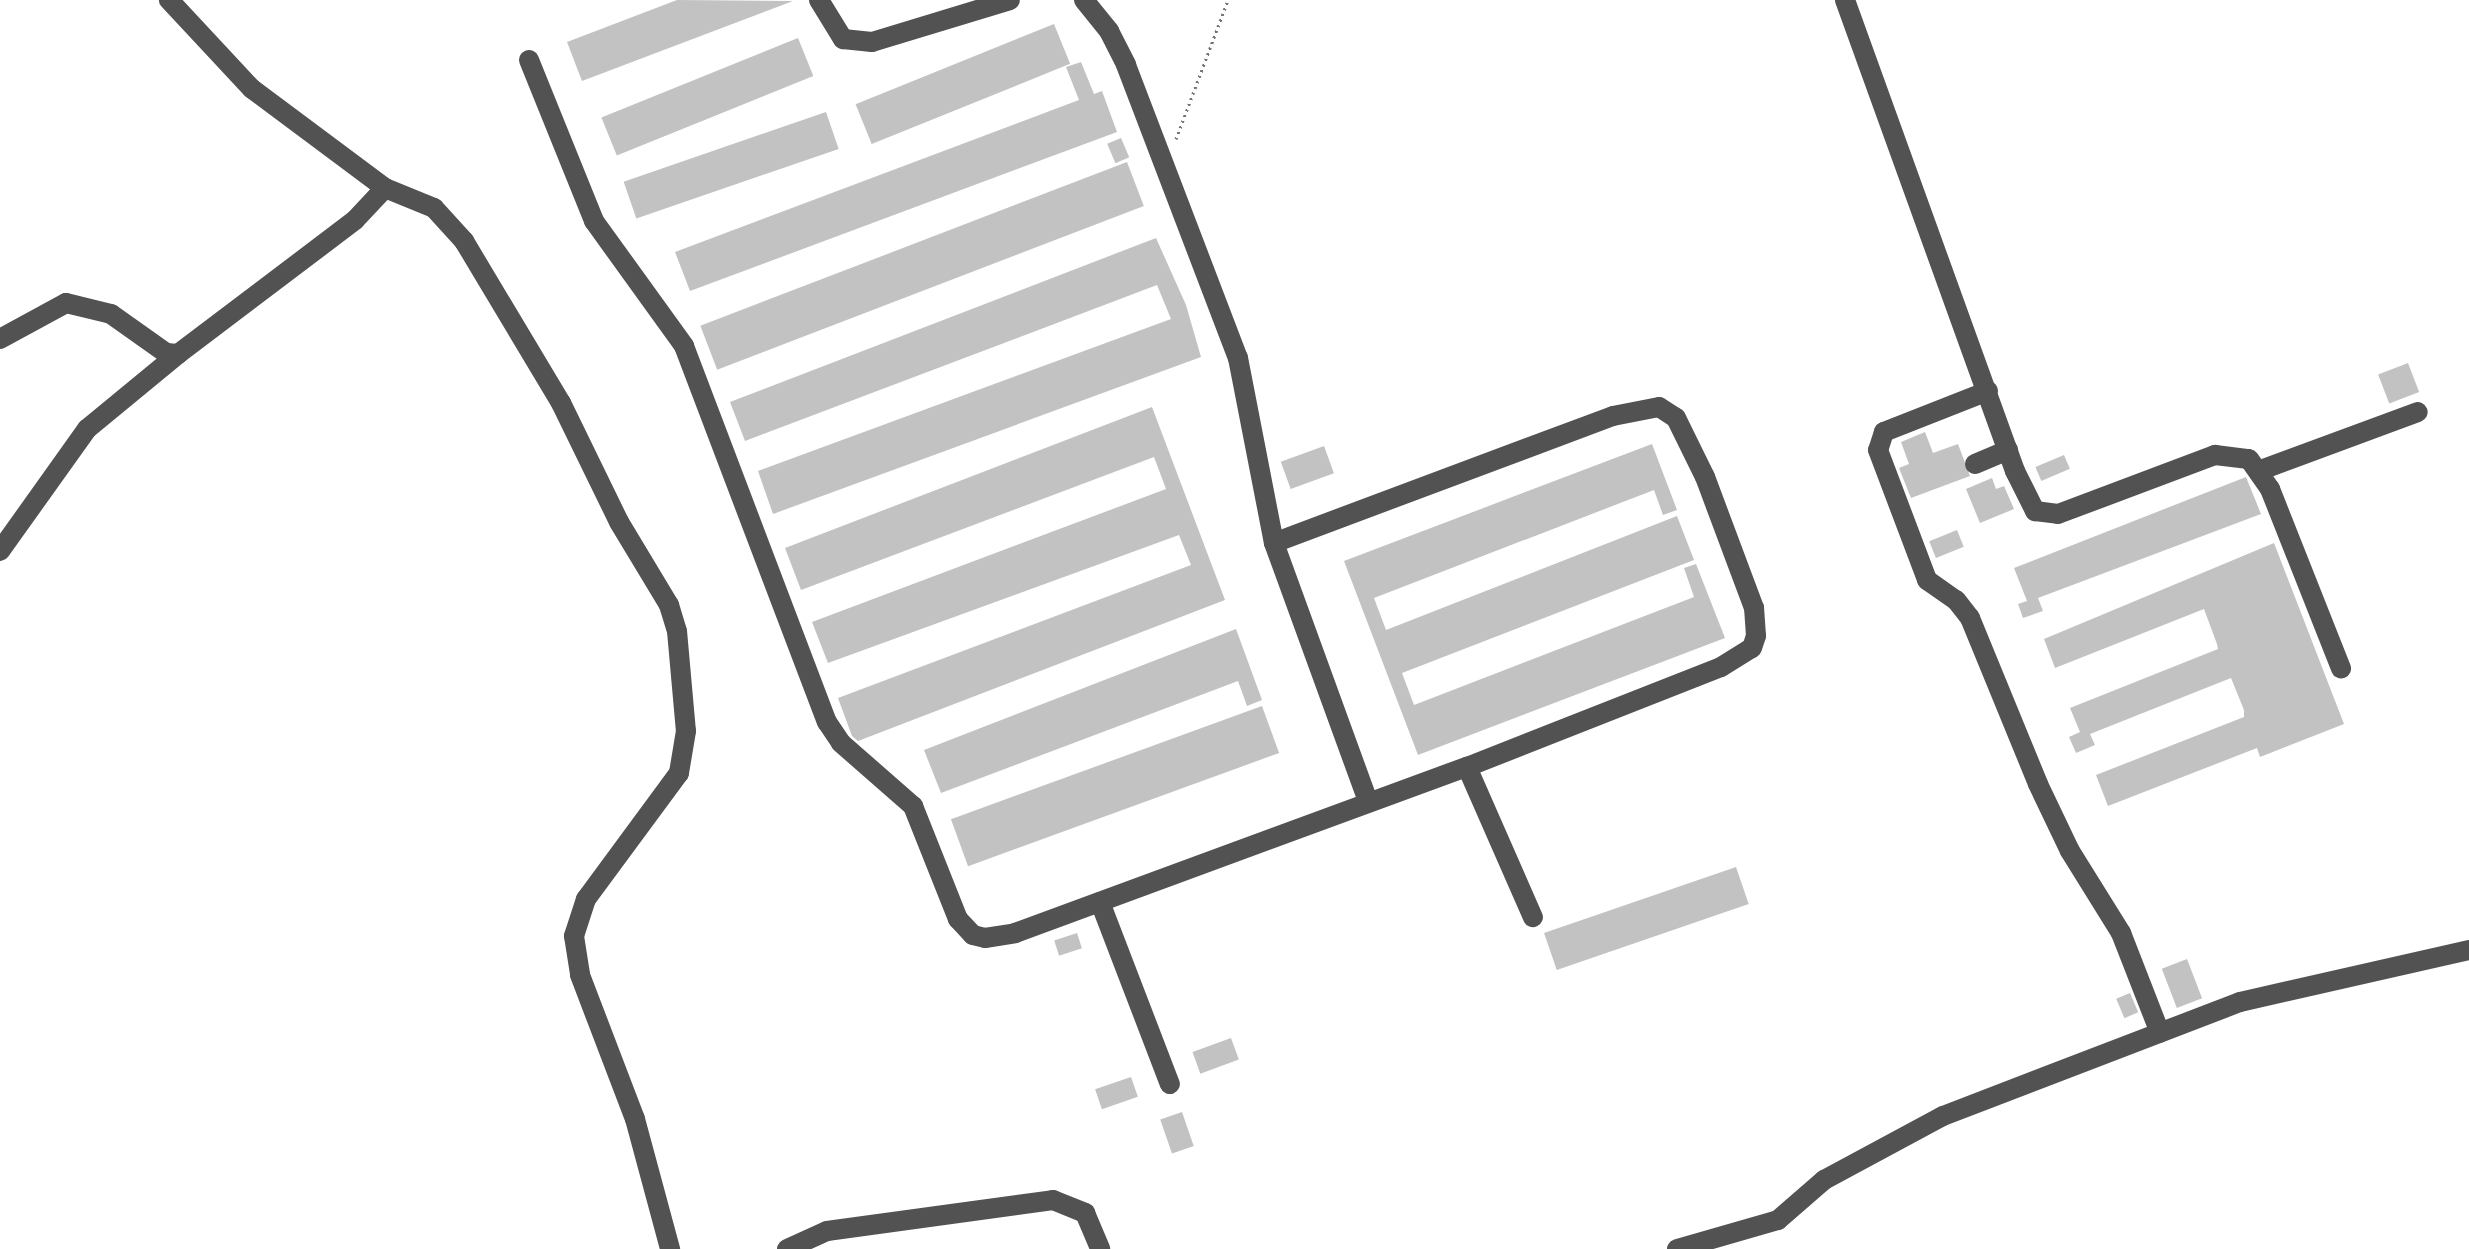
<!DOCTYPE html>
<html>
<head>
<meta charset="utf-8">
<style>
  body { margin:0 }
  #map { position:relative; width:2469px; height:1249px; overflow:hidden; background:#fff; font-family:Rubik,sans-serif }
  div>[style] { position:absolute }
  .building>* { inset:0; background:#c2c2c2; transform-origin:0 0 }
  .path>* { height:3px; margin-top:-1.5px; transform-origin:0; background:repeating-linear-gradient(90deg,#747474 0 2px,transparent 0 6px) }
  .minor>* { height:20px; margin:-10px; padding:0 10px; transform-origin:10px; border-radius:10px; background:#525252 }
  span { translate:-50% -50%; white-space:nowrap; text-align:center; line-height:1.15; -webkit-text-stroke:8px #fff; paint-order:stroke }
</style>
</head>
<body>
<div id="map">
  <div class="building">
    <div style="clip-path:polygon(677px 0,793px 1px,582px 81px,567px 42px)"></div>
    <div style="left:1054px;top:24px;width:43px;height:214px;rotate:68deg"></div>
    <div style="left:798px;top:38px;width:41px;height:212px;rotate:68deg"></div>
    <div style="clip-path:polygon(1081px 62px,1094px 94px,1102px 91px,1117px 132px,690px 291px,675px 252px,1079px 100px,1066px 67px)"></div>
    <div style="left:826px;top:112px;width:39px;height:214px;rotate:71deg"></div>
    <div style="left:1121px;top:138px;width:21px;height:15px;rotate:67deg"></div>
    <div style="left:1127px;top:162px;width:47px;height:457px;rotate:69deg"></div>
    <div style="clip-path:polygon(1156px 238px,1186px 305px,1201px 357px,773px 514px,758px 471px,1171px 319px,1157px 285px,745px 441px,730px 402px)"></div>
    <div style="left:2408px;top:363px;width:31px;height:32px;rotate:69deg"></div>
    <div style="clip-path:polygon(1152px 407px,1225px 600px,858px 741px,852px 736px,838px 698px,1191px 565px,1179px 535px,828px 663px,812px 622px,1166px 489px,1154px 457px,801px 590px,785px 548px)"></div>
    <div style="clip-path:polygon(1925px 432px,1933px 453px,1958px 444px,1970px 476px,1911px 498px,1899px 468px,1909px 464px,1901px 442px)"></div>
    <div style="clip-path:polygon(1652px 444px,1677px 510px,1663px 515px,1654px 490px,1374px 598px,1386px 630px,1677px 516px,1694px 560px,1402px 673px,1414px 705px,1694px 597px,1684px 568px,1696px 564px,1725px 638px,1418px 755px,1344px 561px)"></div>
    <div style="left:1324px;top:446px;width:29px;height:46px;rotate:70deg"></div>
    <div style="left:2064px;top:455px;width:15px;height:31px;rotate:67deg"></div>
    <div style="clip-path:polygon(2246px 477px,2261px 514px,2038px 598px,2043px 611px,2023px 618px,2018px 604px,2027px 601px,2014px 568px)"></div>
    <div style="clip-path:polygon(1992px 478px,1996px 489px,2004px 486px,2014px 509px,1980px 523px,1966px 489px)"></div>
    <div style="left:1957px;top:530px;width:18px;height:30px;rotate:68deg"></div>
    <div style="clip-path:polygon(2274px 543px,2344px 724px,2260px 757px,2257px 748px,2108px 806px,2096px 775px,2244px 717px,2244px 710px,2231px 678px,2090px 734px,2095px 745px,2076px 753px,2069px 737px,2080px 732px,2070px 708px,2218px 649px,2217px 644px,2204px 609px,2055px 668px,2044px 639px)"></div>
    <div style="clip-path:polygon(1236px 629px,1262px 700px,1247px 706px,1238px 681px,941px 793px,924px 750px)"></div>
    <div style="left:1262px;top:706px;width:50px;height:331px;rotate:70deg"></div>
    <div style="left:1736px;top:867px;width:39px;height:203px;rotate:71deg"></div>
    <div style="left:1077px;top:933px;width:16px;height:24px;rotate:72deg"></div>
    <div style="left:2187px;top:959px;width:42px;height:27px;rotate:69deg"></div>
    <div style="left:2130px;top:993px;width:21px;height:15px;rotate:67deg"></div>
    <div style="left:1231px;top:1038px;width:23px;height:41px;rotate:70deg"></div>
    <div style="left:1131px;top:1077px;width:21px;height:38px;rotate:71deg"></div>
    <div style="left:1182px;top:1112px;width:36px;height:23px;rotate:71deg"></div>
  </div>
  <div class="path">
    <div style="left:1176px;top:139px;width:148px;rotate:-69.5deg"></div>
  </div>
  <div class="minor">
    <div style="left:819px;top:0;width:46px;rotate:58.4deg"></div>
    <div style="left:843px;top:39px;width:29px;rotate:6deg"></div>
    <div style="left:872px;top:42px;width:144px;rotate:-16.9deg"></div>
    <div style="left:1084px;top:0;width:40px;rotate:51deg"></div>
    <div style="left:1109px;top:31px;width:38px;rotate:63deg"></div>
    <div style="left:1126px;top:65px;width:314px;rotate:69.1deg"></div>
    <div style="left:1238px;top:358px;width:188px;rotate:79deg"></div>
    <div style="left:1274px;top:543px;width:275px;rotate:70deg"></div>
    <div style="left:1845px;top:0;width:501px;rotate:70.15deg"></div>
    <div style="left:2015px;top:471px;width:45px;rotate:63.4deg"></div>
    <div style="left:2035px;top:511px;width:23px;rotate:7deg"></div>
    <div style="left:2058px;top:514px;width:168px;rotate:-20.6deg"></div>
    <div style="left:2215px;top:455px;width:34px;rotate:7deg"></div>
    <div style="left:2249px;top:459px;width:37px;rotate:55deg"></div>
    <div style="left:2270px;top:489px;width:193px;rotate:68.4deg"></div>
    <div style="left:529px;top:60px;width:174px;rotate:68deg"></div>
    <div style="left:594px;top:221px;width:154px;rotate:54.2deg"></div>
    <div style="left:684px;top:346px;width:402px;rotate:69.2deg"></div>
    <div style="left:827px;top:722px;width:25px;rotate:56deg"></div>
    <div style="left:841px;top:743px;width:96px;rotate:41.2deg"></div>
    <div style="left:913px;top:806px;width:122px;rotate:68.3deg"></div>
    <div style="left:958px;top:919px;width:22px;rotate:47deg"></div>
    <div style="left:973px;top:935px;width:12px;rotate:14deg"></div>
    <div style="left:985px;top:938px;width:30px;rotate:-9deg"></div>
    <div style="left:1015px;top:933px;width:482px;rotate:-20.2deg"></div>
    <div style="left:1467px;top:767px;width:273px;rotate:-21.5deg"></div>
    <div style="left:1721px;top:667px;width:36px;rotate:-32deg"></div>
    <div style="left:1752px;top:648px;width:13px;rotate:-72deg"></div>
    <div style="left:1756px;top:636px;width:28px;rotate:-94deg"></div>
    <div style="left:1754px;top:608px;width:140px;rotate:-110.5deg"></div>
    <div style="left:1705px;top:477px;width:66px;rotate:-116.2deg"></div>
    <div style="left:1676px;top:418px;width:20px;rotate:-147deg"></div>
    <div style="left:1659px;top:407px;width:47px;rotate:168.9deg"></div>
    <div style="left:1613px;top:416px;width:362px;rotate:159.5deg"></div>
    <div style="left:385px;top:188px;width:53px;rotate:22.2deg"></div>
    <div style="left:434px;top:208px;width:45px;rotate:47.7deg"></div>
    <div style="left:464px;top:241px;width:189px;rotate:59.1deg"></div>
    <div style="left:561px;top:403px;width:132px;rotate:64deg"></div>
    <div style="left:619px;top:522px;width:97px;rotate:58.9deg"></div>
    <div style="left:669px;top:605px;width:27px;rotate:73deg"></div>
    <div style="left:677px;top:631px;width:100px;rotate:84.9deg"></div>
    <div style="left:686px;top:731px;width:43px;rotate:99.5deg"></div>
    <div style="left:679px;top:773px;width:157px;rotate:126.4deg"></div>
    <div style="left:586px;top:899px;width:39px;rotate:108deg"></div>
    <div style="left:574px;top:936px;width:39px;rotate:81deg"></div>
    <div style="left:580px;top:975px;width:154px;rotate:69.1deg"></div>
    <div style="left:635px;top:1119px;width:135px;rotate:74.9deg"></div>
    <div style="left:0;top:339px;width:75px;rotate:-28.6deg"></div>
    <div style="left:66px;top:303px;width:46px;rotate:13.7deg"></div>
    <div style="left:111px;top:314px;width:67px;rotate:35.3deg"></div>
    <div style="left:166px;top:353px;width:12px;rotate:5deg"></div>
    <div style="left:178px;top:354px;width:222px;rotate:-37.1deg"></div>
    <div style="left:355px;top:220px;width:44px;rotate:-46.8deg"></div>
    <div style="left:385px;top:188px;width:166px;rotate:-143.3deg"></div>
    <div style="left:252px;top:89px;width:122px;rotate:-133deg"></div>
    <div style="left:1988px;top:391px;width:112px;rotate:158.5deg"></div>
    <div style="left:1884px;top:432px;width:19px;rotate:108deg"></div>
    <div style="left:1878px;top:450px;width:139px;rotate:69.3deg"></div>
    <div style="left:1927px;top:580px;width:35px;rotate:35deg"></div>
    <div style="left:1956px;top:600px;width:23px;rotate:52deg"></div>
    <div style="left:1970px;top:618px;width:179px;rotate:67.7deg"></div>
    <div style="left:2038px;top:784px;width:74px;rotate:64.5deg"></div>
    <div style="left:2070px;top:851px;width:97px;rotate:58.1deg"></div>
    <div style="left:2121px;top:933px;width:107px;rotate:68.7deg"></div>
    <div style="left:1975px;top:464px;width:36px;rotate:-23deg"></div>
    <div style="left:2261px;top:470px;width:167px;rotate:-20.3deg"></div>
    <div style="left:0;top:551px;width:150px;rotate:-54.5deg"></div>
    <div style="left:87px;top:429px;width:118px;rotate:-39.5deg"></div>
    <div style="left:1467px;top:767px;width:164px;rotate:66.3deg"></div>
    <div style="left:1100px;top:902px;width:195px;rotate:69deg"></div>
    <div style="left:787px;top:1249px;width:44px;rotate:-24.2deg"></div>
    <div style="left:827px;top:1231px;width:228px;rotate:-7.8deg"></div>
    <div style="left:1053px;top:1200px;width:35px;rotate:22deg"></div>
    <div style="left:1085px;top:1213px;width:39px;rotate:67deg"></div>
    <div style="left:1677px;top:1249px;width:105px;rotate:-16deg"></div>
    <div style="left:1778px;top:1220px;width:61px;rotate:-41deg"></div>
    <div style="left:1824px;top:1180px;width:135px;rotate:-28.3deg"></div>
    <div style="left:1943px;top:1116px;width:318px;rotate:-21deg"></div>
    <div style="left:2240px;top:1002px;width:235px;rotate:-12.8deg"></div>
  </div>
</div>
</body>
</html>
